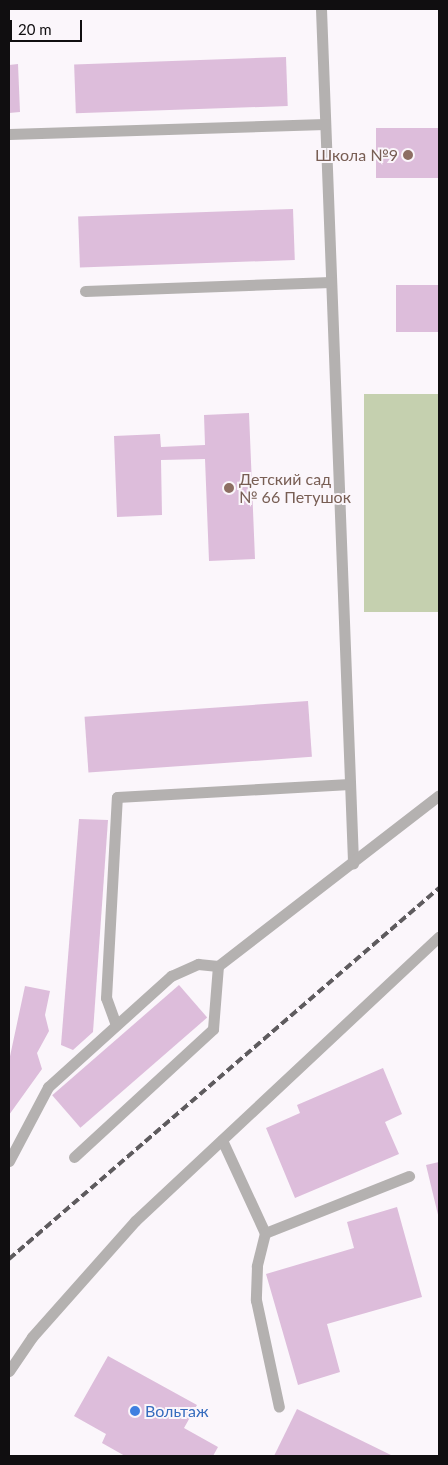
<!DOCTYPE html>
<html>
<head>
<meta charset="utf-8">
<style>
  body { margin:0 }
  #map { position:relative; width:448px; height:1465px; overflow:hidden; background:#fbf6fb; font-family:Lato,sans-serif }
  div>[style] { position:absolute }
  .green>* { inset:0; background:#c5d0af; transform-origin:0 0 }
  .building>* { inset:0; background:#ddbddb; transform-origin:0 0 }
  .service>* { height:11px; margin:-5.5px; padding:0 5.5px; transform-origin:5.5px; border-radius:5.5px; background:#b4b1b0 }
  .rail>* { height:4px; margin-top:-2px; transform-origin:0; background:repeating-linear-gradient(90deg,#5e5b5e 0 8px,transparent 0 12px) }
  .dots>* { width:14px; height:14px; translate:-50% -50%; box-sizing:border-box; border:2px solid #fbf6fb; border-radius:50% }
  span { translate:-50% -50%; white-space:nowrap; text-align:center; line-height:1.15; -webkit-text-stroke:4px #fbf6fb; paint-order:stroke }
  .education-label { font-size:16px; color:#785e54 }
  .right { translate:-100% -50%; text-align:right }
  .left { translate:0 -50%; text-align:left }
  .shop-label { font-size:16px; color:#366cbe }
  .frame { position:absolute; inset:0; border:10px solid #100e10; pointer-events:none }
  .scale { position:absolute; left:10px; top:20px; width:72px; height:22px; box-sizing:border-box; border:2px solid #100e10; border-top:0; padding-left:6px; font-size:15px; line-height:18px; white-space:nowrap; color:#100e10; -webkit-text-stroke:4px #fbf6fb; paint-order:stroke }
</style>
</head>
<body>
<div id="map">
  <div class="green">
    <div style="left:439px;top:394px;width:218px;height:75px;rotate:90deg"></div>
  </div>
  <div class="building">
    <div style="left:286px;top:57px;width:49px;height:212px;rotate:88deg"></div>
    <div style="clip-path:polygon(18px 64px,20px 112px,9px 113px,9px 65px)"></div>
    <div style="left:439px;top:128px;width:50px;height:63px;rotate:90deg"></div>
    <div style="left:293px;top:209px;width:51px;height:215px;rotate:88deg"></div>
    <div style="left:439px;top:285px;width:47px;height:43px;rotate:90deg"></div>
    <div style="clip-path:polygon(249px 413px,255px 559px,209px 561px,205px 459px,161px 460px,162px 515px,117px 517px,114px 436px,160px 434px,161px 447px,205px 445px,204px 415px)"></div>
    <div style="left:308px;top:701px;width:56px;height:224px;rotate:86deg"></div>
    <div style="clip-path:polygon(79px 819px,108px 820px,93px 1032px,73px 1050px,61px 1045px)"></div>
    <div style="left:179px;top:985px;width:43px;height:168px;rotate:49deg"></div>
    <div style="clip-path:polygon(25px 986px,50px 991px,45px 1015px,49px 1031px,37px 1053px,42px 1069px,9px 1115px,9px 1061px)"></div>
    <div style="clip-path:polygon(383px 1068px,402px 1114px,385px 1122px,399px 1154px,295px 1198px,266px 1128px,300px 1113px,297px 1105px)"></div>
    <div style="clip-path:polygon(439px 1162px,439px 1219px,426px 1165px)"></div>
    <div style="clip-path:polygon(397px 1207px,422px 1297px,327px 1324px,340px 1372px,298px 1385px,266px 1274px,354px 1248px,347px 1222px)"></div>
    <div style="clip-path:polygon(108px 1356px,197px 1405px,184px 1428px,218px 1447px,213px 1456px,125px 1456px,102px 1443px,106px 1434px,74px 1416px)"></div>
    <div style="clip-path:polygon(297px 1409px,393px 1456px,274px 1456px)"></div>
  </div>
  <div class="service">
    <div style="left:321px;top:9px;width:855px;rotate:87.85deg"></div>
    <div style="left:9px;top:134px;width:316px;rotate:-1.8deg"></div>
    <div style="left:85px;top:291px;width:246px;rotate:-2.1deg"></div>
    <div style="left:116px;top:1025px;width:29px;rotate:-110deg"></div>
    <div style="left:106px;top:998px;width:201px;rotate:-86.9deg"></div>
    <div style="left:117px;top:797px;width:233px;rotate:-3.2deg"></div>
    <div style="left:222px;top:1140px;width:102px;rotate:65.2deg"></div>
    <div style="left:265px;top:1233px;width:34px;rotate:104deg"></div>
    <div style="left:257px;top:1266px;width:34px;rotate:92deg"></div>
    <div style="left:256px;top:1300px;width:109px;rotate:77.9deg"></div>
    <div style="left:74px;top:1157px;width:189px;rotate:-42.6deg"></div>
    <div style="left:213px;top:1029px;width:63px;rotate:-85.5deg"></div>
    <div style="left:9px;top:1161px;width:84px;rotate:-62.2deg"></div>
    <div style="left:48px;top:1087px;width:166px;rotate:-42.1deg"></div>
    <div style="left:171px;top:976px;width:30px;rotate:-24deg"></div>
    <div style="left:198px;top:964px;width:20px;rotate:6deg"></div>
    <div style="left:218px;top:966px;width:279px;rotate:-37.7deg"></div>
    <div style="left:265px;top:1233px;width:155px;rotate:-21.6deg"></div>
    <div style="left:9px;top:1371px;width:41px;rotate:-55.9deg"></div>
    <div style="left:32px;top:1337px;width:155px;rotate:-48.4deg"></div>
    <div style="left:135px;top:1221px;width:416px;rotate:-43.1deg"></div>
  </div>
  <div class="rail">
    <div style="left:9px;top:1259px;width:568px;rotate:-40.79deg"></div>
  </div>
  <div class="dots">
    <div style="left:408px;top:155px;background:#8d6e63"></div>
    <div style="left:229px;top:488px;background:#8d6e63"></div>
    <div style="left:135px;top:1411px;background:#3f7fe0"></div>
  </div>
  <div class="education-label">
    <span class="right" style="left:398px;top:155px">Школа №9</span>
    <span class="left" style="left:239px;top:488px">Детский сад<br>№ 66 Петушок</span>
  </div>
  <div class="shop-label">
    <span class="left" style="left:145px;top:1411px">Вольтаж</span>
  </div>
  <div class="frame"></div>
  <div class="scale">20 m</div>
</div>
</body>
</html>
